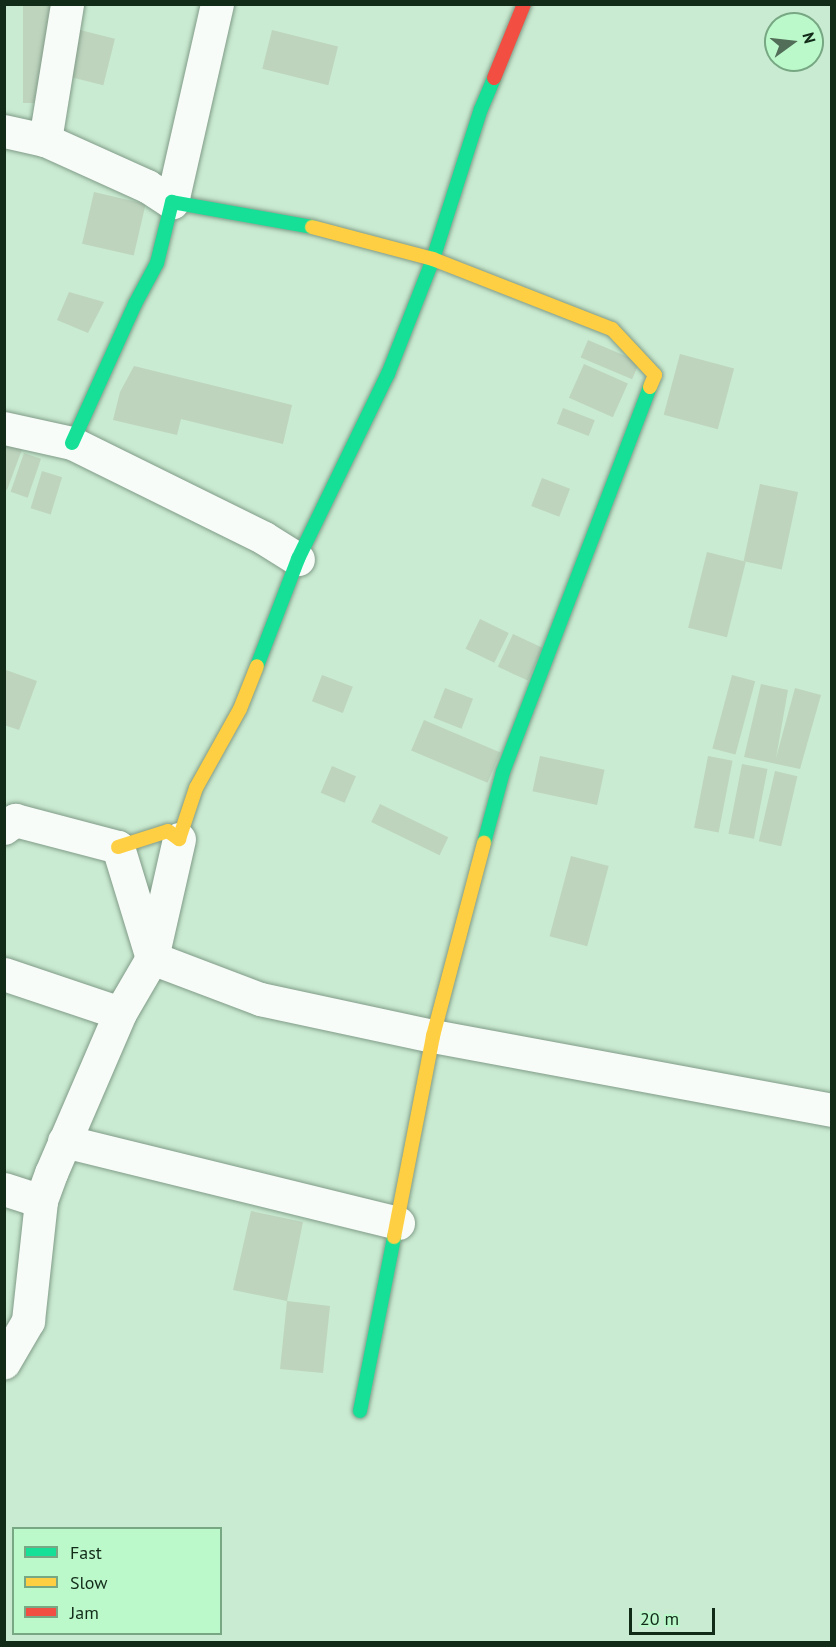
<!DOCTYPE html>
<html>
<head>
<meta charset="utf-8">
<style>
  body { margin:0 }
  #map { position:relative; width:836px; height:1647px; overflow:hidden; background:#c9ebd1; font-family:"PT Sans",sans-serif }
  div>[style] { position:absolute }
  .building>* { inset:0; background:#bed4bd; transform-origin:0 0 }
  .roads { filter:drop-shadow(0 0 2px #819b88) drop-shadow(0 0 2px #819b88) }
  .street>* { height:33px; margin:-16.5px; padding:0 16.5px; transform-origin:16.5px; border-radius:16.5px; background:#f7fcf8 }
  .fast>* { height:14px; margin:-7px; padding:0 7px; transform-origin:7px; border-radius:7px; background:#16e098 }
  .slow>* { height:14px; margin:-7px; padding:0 7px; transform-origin:7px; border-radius:7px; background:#ffcf43 }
  .jam>* { height:14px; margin:-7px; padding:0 7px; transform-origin:7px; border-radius:7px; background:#f24e42 }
  span { translate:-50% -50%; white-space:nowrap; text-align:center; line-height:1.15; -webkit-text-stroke:4.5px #bbf9ca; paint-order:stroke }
  .frame { position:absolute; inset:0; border:6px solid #122b19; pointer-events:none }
  .legend { position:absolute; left:12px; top:1527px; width:210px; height:108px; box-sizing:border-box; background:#bbf9ca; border:2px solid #77a783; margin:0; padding:8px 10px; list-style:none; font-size:18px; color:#122b19 }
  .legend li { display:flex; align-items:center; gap:12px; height:30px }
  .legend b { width:30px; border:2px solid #77a783 }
  .north { position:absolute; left:764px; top:12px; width:60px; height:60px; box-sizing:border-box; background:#bbf9ca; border:2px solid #77a783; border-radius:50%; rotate:75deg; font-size:16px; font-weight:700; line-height:24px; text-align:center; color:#122b19 }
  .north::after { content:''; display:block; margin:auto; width:21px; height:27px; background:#526e59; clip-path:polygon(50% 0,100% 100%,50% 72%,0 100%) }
  .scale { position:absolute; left:629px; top:1608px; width:86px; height:27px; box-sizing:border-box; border:3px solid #122b19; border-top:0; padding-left:8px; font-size:18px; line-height:21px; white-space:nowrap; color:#122b19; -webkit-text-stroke:4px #bbf9ca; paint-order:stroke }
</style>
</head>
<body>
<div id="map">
  <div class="building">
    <div style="left:23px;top:4px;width:34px;height:99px"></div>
    <div style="left:80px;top:30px;width:36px;height:48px;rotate:14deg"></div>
    <div style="left:272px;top:30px;width:68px;height:40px;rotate:14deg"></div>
    <div style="left:94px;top:192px;width:53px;height:53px;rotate:13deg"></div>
    <div style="clip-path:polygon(69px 292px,104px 302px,88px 333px,57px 320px)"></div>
    <div style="left:588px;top:340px;width:56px;height:19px;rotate:23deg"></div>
    <div style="left:680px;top:354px;width:56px;height:63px;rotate:15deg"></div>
    <div style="left:584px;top:364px;width:48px;height:37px;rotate:24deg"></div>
    <div style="clip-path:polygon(134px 366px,292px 405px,283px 444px,181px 419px,177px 435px,113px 420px,120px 392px)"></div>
    <div style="left:563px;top:408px;width:34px;height:17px;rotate:21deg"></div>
    <div style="clip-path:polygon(4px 437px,24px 444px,7px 490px,4px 489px)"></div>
    <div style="left:24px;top:453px;width:18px;height:41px;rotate:19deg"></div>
    <div style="left:42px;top:471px;width:21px;height:39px;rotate:17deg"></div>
    <div style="left:542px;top:478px;width:30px;height:30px;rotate:21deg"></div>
    <div style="left:760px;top:484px;width:39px;height:79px;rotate:12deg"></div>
    <div style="left:707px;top:552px;width:40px;height:78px;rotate:14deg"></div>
    <div style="left:480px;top:619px;width:32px;height:33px;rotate:26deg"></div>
    <div style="left:513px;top:634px;width:33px;height:36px;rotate:25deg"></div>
    <div style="clip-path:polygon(6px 670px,37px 681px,19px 730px,4px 725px)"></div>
    <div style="left:322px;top:675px;width:33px;height:28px;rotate:21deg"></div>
    <div style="left:732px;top:675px;width:24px;height:76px;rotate:15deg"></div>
    <div style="clip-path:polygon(761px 684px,788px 690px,776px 758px,795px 688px,821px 695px,800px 769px,744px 757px)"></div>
    <div style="left:445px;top:688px;width:30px;height:32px;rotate:21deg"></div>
    <div style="left:424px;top:720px;width:83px;height:33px;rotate:23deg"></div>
    <div style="left:540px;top:756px;width:66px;height:36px;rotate:12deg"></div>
    <div style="left:708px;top:756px;width:25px;height:73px;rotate:11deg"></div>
    <div style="left:742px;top:764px;width:26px;height:71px;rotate:11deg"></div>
    <div style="left:332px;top:766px;width:26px;height:29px;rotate:23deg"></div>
    <div style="left:775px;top:771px;width:23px;height:72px;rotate:13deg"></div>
    <div style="left:380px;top:804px;width:76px;height:20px;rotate:26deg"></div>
    <div style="left:571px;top:856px;width:39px;height:83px;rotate:15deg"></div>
    <div style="clip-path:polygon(251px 1211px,303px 1222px,287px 1301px,330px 1306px,323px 1373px,280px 1369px,287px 1301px,233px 1290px)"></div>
  </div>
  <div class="roads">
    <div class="street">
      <div style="left:4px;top:131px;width:42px;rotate:12.4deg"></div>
      <div style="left:45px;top:140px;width:112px;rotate:24.3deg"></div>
      <div style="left:147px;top:186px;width:30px;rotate:33deg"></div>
      <div style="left:172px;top:202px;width:203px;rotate:-77.2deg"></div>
      <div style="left:45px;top:140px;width:138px;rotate:-80.8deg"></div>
      <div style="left:4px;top:428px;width:70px;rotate:12.4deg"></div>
      <div style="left:72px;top:443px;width:214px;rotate:26.3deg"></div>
      <div style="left:264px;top:538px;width:40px;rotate:32deg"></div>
      <div style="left:4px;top:828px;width:14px;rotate:-36deg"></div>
      <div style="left:15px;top:820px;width:106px;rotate:14.7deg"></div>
      <div style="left:118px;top:847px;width:116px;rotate:73deg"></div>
      <div style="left:152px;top:958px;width:64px;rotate:120.2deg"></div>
      <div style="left:120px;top:1013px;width:174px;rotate:113.3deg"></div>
      <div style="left:51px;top:1173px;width:30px;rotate:110deg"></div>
      <div style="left:41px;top:1201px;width:121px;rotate:96.2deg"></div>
      <div style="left:28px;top:1321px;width:48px;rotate:120.3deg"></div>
      <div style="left:179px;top:839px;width:122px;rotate:102.8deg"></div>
      <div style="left:152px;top:958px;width:116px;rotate:20.8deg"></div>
      <div style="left:260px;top:999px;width:177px;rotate:12.1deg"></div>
      <div style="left:433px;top:1036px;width:406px;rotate:10.5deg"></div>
      <div style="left:4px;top:974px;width:122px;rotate:18.6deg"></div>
      <div style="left:64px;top:1141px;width:344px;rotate:13.8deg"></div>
      <div style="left:4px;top:1189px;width:39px;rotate:18deg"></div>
    </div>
    <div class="fast">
      <div style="left:72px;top:443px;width:153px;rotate:-65.6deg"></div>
      <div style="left:135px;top:304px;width:47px;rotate:-61.8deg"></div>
      <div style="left:157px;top:263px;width:63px;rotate:-76.2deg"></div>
      <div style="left:172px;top:202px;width:142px;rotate:10.1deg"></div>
      <div style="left:257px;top:666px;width:115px;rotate:-69deg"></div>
      <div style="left:298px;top:559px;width:206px;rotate:-64.1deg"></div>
      <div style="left:388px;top:374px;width:123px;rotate:-68.6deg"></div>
      <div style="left:433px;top:259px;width:157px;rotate:-72.3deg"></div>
      <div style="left:481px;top:109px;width:34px;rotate:-67deg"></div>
      <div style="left:484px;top:843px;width:73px;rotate:-75deg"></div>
      <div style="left:503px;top:772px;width:412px;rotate:-69.1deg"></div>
      <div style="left:360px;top:1411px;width:177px;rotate:-78.9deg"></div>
    </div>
    <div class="slow">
      <div style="left:312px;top:227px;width:125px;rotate:14.8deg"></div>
      <div style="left:433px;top:259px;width:192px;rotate:21.4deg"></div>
      <div style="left:612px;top:329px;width:63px;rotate:46.9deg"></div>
      <div style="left:655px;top:375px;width:13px;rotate:113deg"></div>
      <div style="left:118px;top:847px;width:52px;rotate:-17.7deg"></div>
      <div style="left:168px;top:831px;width:14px;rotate:36deg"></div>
      <div style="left:179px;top:839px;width:54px;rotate:-71.6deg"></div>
      <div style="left:196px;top:788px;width:90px;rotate:-60.9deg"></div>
      <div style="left:240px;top:709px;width:46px;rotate:-68.4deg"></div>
      <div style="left:394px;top:1237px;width:205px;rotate:-79deg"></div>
      <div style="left:433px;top:1036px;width:200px;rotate:-75.2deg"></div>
    </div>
    <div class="jam">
      <div style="left:494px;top:78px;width:80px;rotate:-67.9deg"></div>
    </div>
  </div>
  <div class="frame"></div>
  <ul class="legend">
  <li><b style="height:8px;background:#16e098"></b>Fast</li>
  <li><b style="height:8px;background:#ffcf43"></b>Slow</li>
  <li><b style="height:8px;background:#f24e42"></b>Jam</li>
  </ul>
  <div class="north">N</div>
  <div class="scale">20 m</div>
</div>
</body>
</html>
